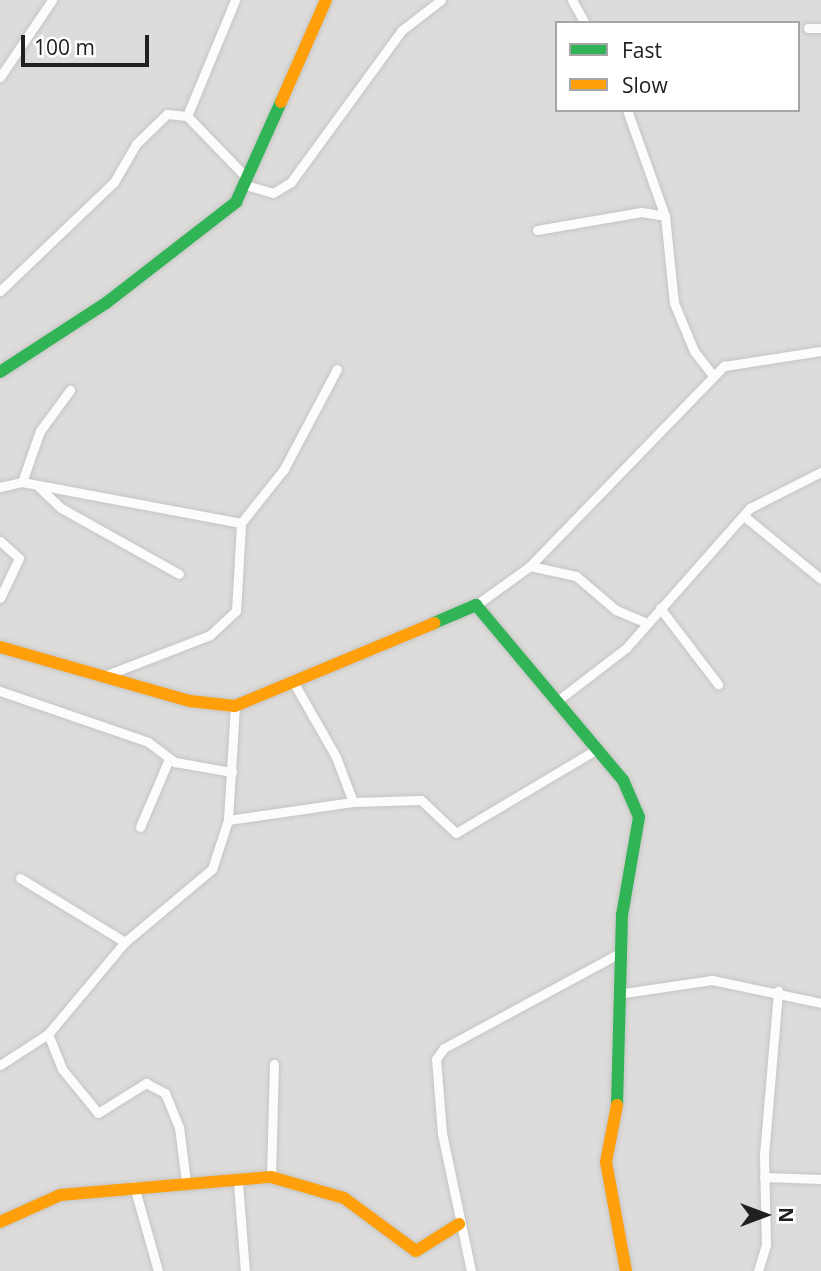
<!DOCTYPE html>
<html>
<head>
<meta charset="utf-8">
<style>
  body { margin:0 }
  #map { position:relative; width:821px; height:1271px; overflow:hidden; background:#eeedea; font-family:"Open Sans",sans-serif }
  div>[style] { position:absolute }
  .residential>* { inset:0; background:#dddcdb }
  .roads { filter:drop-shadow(0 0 2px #c5c5c4) drop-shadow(0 0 2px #c5c5c4) }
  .street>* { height:9px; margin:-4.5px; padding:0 4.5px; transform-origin:4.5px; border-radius:4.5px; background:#fcfcfc }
  .fast>* { height:12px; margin:-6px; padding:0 6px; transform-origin:6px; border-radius:6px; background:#30b455 }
  .slow>* { height:12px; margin:-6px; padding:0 6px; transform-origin:6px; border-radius:6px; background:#ff9f0a }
  span { translate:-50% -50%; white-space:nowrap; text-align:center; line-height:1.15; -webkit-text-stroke:5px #fff; paint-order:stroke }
  .legend { position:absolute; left:555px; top:21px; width:245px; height:91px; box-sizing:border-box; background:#fff; border:2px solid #a6a6a6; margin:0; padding:9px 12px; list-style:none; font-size:21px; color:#202020 }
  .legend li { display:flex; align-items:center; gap:14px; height:35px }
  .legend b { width:35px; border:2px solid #a6a6a6 }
  .north { position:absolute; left:730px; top:1180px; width:70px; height:70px; -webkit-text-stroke:5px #fff; paint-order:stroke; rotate:90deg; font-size:19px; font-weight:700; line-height:28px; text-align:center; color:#202020 }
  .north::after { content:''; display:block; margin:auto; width:24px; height:32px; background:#202020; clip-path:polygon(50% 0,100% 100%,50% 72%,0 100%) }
  .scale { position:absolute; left:21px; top:35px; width:128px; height:32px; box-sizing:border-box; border:4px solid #202020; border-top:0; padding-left:9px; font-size:21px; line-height:24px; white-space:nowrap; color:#202020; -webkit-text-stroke:5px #fff; paint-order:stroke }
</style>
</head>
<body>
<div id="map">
  <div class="residential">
    <div style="clip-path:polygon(evenodd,0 0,821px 0,821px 1271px,0 1271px,0 0,557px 23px,798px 23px,798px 110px,557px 110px,557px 23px)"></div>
  </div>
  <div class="roads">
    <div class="street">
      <div style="left:572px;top:0;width:26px;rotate:61deg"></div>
      <div style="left:808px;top:28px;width:13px"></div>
      <div style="left:0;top:77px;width:93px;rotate:-56deg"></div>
      <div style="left:627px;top:110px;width:113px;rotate:70.3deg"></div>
      <div style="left:665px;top:216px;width:87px;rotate:84.1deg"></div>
      <div style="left:674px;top:303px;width:52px;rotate:67.4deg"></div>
      <div style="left:694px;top:351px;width:31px;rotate:52deg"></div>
      <div style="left:187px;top:116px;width:126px;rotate:-67.5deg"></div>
      <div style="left:242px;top:184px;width:32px;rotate:16deg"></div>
      <div style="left:273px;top:193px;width:21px;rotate:-31deg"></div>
      <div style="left:291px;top:182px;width:188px;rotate:-53.9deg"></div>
      <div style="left:402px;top:30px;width:49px;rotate:-37.6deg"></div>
      <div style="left:537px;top:230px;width:106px;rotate:-9.8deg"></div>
      <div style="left:641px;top:212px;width:24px;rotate:9deg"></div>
      <div style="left:0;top:291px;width:158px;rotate:-43.7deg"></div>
      <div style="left:114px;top:182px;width:44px;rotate:-59.9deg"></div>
      <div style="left:136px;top:144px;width:43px;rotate:-44.1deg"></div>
      <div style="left:167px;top:114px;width:20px;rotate:6deg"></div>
      <div style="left:187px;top:116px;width:83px;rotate:46deg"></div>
      <div style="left:22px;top:482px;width:54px;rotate:-70.6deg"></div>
      <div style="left:40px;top:431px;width:51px;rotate:-53.8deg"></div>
      <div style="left:0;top:487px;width:23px;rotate:-13deg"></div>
      <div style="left:22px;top:482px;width:223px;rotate:10.6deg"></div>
      <div style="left:39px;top:487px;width:30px;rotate:44deg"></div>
      <div style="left:61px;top:508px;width:135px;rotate:29.2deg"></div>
      <div style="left:744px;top:516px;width:99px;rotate:39.3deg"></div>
      <div style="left:0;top:541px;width:25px;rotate:42deg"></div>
      <div style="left:19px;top:558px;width:44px;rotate:115.4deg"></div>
      <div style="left:530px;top:566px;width:47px;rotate:12.3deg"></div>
      <div style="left:576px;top:576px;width:52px;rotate:40.4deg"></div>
      <div style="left:616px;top:610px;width:30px;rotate:23deg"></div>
      <div style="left:476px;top:605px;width:67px;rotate:-35.8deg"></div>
      <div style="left:530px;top:566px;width:279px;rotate:-45.9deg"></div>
      <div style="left:724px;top:366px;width:98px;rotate:-8.8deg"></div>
      <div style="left:660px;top:608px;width:96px;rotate:52.7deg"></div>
      <div style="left:104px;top:676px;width:114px;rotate:-21.1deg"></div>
      <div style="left:210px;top:635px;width:35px;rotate:-43deg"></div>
      <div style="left:236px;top:611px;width:88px;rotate:-86.7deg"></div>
      <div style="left:241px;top:523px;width:69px;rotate:-51.5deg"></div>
      <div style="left:284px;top:469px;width:113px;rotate:-62.1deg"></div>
      <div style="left:295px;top:685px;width:83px;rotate:60.3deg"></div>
      <div style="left:336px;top:757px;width:48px;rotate:69.3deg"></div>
      <div style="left:353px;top:802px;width:68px;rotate:-1.7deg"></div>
      <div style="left:421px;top:800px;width:48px;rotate:43.3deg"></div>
      <div style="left:456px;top:833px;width:164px;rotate:-30.8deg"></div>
      <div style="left:0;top:691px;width:157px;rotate:19deg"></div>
      <div style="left:148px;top:742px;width:34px;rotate:37deg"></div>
      <div style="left:175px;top:762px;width:58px;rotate:10deg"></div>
      <div style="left:557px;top:701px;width:87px;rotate:-37.5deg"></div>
      <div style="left:626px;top:648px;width:187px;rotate:-48.5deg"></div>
      <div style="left:750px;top:508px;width:80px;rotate:-26.9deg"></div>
      <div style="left:228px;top:820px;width:126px;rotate:-8.2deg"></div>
      <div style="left:140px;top:827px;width:74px;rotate:-66.9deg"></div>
      <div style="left:20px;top:878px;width:123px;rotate:31.4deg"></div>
      <div style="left:624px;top:993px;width:89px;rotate:-8.4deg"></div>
      <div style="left:712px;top:980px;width:111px;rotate:11.9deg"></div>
      <div style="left:48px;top:1034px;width:38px;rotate:68deg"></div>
      <div style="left:62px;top:1069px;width:57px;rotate:50.7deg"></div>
      <div style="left:98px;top:1113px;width:57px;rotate:-32deg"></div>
      <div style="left:146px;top:1083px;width:21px;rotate:28deg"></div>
      <div style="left:165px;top:1093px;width:37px;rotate:68deg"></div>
      <div style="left:179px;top:1127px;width:55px;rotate:82.7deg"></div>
      <div style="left:0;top:1065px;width:57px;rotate:-32.9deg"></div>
      <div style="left:48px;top:1034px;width:120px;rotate:-50.1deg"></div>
      <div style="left:125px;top:942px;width:114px;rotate:-40deg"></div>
      <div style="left:212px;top:869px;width:52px;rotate:-71.9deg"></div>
      <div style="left:228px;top:820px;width:114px;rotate:-86.5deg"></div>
      <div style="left:271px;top:1177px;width:113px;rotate:-88.5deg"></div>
      <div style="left:764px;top:1177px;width:57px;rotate:2deg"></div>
      <div style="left:238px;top:1183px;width:88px;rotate:85.5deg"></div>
      <div style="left:134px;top:1186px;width:88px;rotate:74.2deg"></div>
      <div style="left:471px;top:1271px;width:141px;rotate:-101.9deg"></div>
      <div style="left:442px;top:1133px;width:74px;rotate:-94.6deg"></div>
      <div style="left:436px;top:1059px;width:14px;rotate:-54deg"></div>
      <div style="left:444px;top:1048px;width:200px;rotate:-28.4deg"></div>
      <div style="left:758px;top:1271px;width:27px;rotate:-73deg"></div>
      <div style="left:766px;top:1245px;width:90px;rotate:-91.3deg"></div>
      <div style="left:764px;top:1155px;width:165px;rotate:-85.1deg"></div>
    </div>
    <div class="fast">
      <div style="left:0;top:372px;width:126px;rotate:-33.1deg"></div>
      <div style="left:106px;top:303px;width:165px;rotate:-37.8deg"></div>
      <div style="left:236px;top:202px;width:110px;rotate:-65.8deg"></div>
      <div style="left:434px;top:623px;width:46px;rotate:-23.2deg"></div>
      <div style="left:476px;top:605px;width:229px;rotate:50deg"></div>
      <div style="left:623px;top:780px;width:40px;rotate:66.6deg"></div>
      <div style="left:639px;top:817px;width:99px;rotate:99.8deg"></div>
      <div style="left:622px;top:915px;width:190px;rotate:91.5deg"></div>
    </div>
    <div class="slow">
      <div style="left:281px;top:102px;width:111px;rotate:-66.2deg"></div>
      <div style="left:0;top:647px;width:198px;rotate:15.9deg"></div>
      <div style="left:190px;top:701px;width:45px;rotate:6.3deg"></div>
      <div style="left:235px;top:706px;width:216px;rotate:-22.6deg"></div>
      <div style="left:617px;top:1105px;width:58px;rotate:100.9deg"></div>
      <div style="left:606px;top:1162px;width:111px;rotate:79.6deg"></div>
      <div style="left:0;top:1222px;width:66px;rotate:-24.2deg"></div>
      <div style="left:60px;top:1195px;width:212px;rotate:-4.9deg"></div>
      <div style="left:271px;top:1177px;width:76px;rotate:16deg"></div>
      <div style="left:344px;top:1198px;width:89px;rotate:36.4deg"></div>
      <div style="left:416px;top:1251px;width:51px;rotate:-32.1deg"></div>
    </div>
  </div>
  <ul class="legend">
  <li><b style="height:9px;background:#30b455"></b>Fast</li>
  <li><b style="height:9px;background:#ff9f0a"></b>Slow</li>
  </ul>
  <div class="north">N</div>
  <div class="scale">100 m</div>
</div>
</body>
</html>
